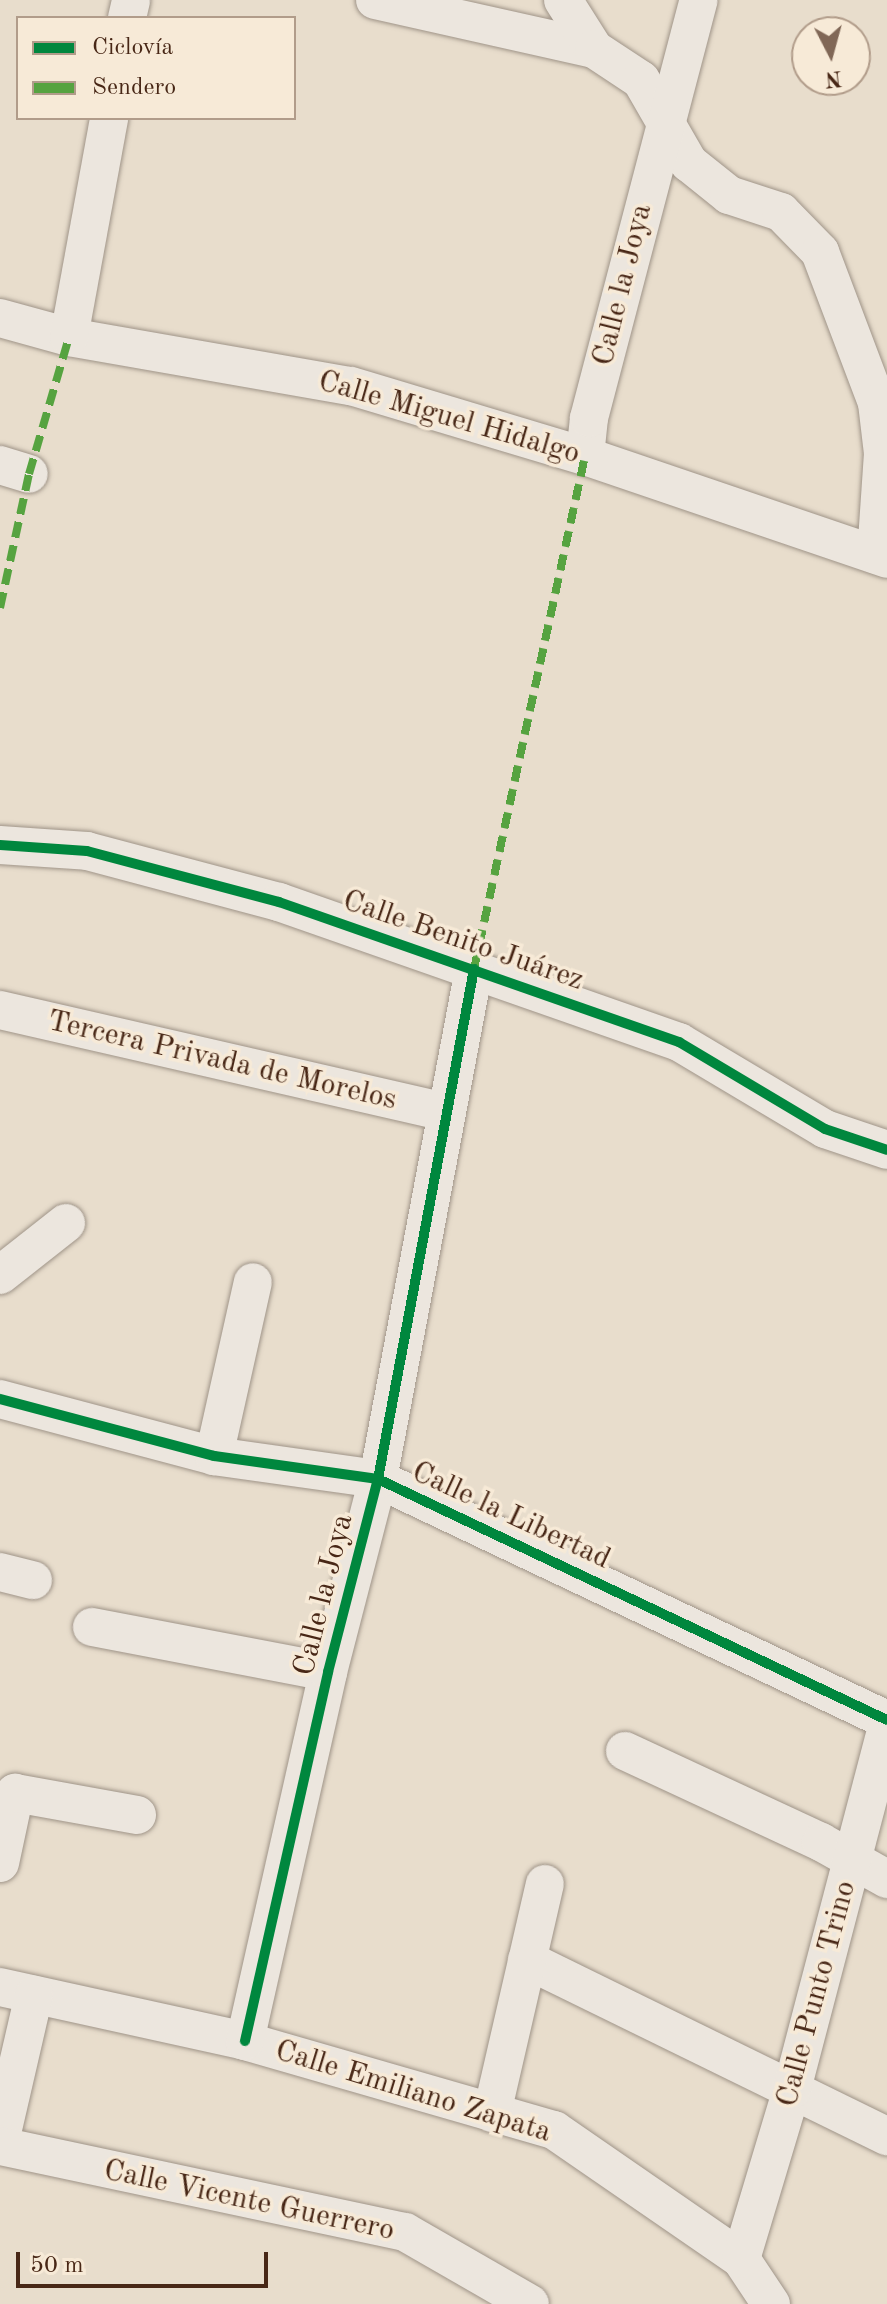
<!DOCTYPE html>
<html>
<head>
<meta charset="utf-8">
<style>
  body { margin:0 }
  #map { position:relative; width:887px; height:2304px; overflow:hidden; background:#e8ddcc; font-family:"Old Standard TT",serif }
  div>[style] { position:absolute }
  .roads { filter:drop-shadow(0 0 2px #9f9488) drop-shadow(0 0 2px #9f9488) }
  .minor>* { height:38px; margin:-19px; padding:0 19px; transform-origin:19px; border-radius:19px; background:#ece6de }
  .quiet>* { height:8px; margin-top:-4px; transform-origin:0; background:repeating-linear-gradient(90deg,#56a340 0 16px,transparent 0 24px) }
  .cycleway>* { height:10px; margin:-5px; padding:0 5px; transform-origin:5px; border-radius:5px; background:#00873e }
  span { translate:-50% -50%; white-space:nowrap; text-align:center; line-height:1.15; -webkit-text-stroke:7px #f7ead7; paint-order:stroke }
  .street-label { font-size:30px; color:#482716 }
  .legend { position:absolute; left:16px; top:16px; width:280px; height:104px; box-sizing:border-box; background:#f7ead7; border:2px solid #b19c8a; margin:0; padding:10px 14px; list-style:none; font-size:24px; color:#482716 }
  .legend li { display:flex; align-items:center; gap:16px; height:40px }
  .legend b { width:40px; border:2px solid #b19c8a }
  .north { position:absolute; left:791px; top:16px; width:80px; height:80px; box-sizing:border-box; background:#f7ead7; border:2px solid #b19c8a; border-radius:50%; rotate:174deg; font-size:22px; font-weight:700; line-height:32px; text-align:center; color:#482716 }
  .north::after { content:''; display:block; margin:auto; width:28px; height:36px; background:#806756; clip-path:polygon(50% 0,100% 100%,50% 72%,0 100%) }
  .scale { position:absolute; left:16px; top:2252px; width:252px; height:36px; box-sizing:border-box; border:4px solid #482716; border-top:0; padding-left:10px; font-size:24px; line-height:28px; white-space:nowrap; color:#482716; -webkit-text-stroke:6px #f7ead7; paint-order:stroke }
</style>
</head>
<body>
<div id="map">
  <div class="roads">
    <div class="minor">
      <div style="left:375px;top:0;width:224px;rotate:12.6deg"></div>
      <div style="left:563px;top:0;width:58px;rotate:57.7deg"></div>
      <div style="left:594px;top:49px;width:56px;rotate:33.4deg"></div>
      <div style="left:641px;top:80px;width:96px;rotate:60deg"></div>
      <div style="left:689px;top:163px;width:51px;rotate:38.7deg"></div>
      <div style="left:729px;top:195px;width:55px;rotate:18.1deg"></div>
      <div style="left:781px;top:212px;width:56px;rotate:45.7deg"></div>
      <div style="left:820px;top:252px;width:161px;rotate:69.3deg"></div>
      <div style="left:877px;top:403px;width:50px;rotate:83.2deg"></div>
      <div style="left:883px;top:453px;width:102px;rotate:93.9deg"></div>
      <div style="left:127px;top:18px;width:18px;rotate:-77deg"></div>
      <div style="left:0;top:318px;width:72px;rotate:15.4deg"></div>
      <div style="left:69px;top:337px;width:286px;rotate:9.9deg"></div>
      <div style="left:351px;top:386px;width:244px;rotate:16.7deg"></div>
      <div style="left:585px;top:456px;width:319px;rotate:18.8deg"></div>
      <div style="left:69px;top:337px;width:223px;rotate:-79.6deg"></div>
      <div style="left:585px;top:456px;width:38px;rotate:-84deg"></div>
      <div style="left:589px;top:418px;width:432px;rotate:-75.3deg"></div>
      <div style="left:0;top:465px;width:30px;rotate:17deg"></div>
      <div style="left:0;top:845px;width:87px;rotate:3.9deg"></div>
      <div style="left:87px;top:851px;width:199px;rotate:14.9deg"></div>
      <div style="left:279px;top:902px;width:424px;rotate:19.3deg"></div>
      <div style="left:679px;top:1042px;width:170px;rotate:30.8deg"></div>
      <div style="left:825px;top:1129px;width:65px;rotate:18.7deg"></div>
      <div style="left:0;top:1010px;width:457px;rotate:12.9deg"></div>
      <div style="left:0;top:1275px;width:84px;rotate:-38.2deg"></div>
      <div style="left:0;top:1399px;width:221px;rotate:14.9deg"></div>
      <div style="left:214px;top:1456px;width:166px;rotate:8deg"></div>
      <div style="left:378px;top:1479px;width:563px;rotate:25.34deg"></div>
      <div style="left:214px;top:1456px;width:178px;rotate:-77.4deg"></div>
      <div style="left:0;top:1572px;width:34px;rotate:14deg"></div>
      <div style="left:92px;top:1627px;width:240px;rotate:10.8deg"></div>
      <div style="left:625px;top:1751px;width:216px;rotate:24.9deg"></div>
      <div style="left:821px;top:1842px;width:76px;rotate:29.3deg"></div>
      <div style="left:0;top:1863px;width:72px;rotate:-77.9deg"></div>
      <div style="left:15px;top:1793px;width:124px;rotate:10.2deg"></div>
      <div style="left:527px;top:1960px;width:401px;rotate:26.1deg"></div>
      <div style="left:0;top:1987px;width:251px;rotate:12.4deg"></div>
      <div style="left:245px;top:2041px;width:322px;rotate:16.1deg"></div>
      <div style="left:554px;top:2130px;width:227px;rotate:34.6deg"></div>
      <div style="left:741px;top:2259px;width:54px;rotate:56.3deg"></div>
      <div style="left:245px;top:2041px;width:378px;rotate:-77.3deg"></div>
      <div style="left:328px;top:1672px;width:199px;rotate:-75.5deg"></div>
      <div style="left:378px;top:1479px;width:519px;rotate:-79.34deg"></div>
      <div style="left:492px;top:2113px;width:235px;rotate:-77deg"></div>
      <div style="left:0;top:2142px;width:151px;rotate:-77deg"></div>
      <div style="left:0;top:2146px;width:414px;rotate:12deg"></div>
      <div style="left:405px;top:2232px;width:144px;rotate:29.9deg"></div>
      <div style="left:741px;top:2259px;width:177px;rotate:-73.3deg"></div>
      <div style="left:792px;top:2089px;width:374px;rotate:-75.3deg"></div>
    </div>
  </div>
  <div class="quiet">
    <div style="left:0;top:608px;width:137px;rotate:-77.8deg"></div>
    <div style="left:29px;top:474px;width:143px;rotate:-73.7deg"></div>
    <div style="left:474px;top:969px;width:525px;rotate:-77.79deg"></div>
  </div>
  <div class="cycleway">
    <div style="left:0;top:845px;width:87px;rotate:3.9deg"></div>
    <div style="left:87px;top:851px;width:199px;rotate:14.9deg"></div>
    <div style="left:279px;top:902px;width:424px;rotate:19.3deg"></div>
    <div style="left:679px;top:1042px;width:170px;rotate:30.8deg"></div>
    <div style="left:825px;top:1129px;width:65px;rotate:18.7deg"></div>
    <div style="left:0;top:1399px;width:221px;rotate:14.9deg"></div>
    <div style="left:214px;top:1456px;width:166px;rotate:8deg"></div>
    <div style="left:378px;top:1479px;width:563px;rotate:25.34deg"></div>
    <div style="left:245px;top:2041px;width:378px;rotate:-77.3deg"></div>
    <div style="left:328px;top:1672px;width:199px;rotate:-75.5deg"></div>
    <div style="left:378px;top:1479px;width:519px;rotate:-79.34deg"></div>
  </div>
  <div class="street-label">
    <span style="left:623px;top:285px;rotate:-76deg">Calle la Joya</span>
    <span style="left:449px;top:418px;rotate:16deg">Calle Miguel Hidalgo</span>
    <span style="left:463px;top:941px;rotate:19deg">Calle Benito Juárez</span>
    <span style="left:222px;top:1061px;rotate:13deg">Tercera Privada de Morelos</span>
    <span style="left:511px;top:1516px;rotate:25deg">Calle la Libertad</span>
    <span style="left:324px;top:1595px;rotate:-76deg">Calle la Joya</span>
    <span style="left:817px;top:1994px;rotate:-75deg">Calle Punto Trino</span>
    <span style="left:413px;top:2092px;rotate:17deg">Calle Emiliano Zapata</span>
    <span style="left:249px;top:2201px;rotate:12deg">Calle Vicente Guerrero</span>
  </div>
  <ul class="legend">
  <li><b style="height:10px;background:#00873e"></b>Ciclovía</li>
  <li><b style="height:10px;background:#56a340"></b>Sendero</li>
  </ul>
  <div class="north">N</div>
  <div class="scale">50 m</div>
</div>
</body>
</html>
